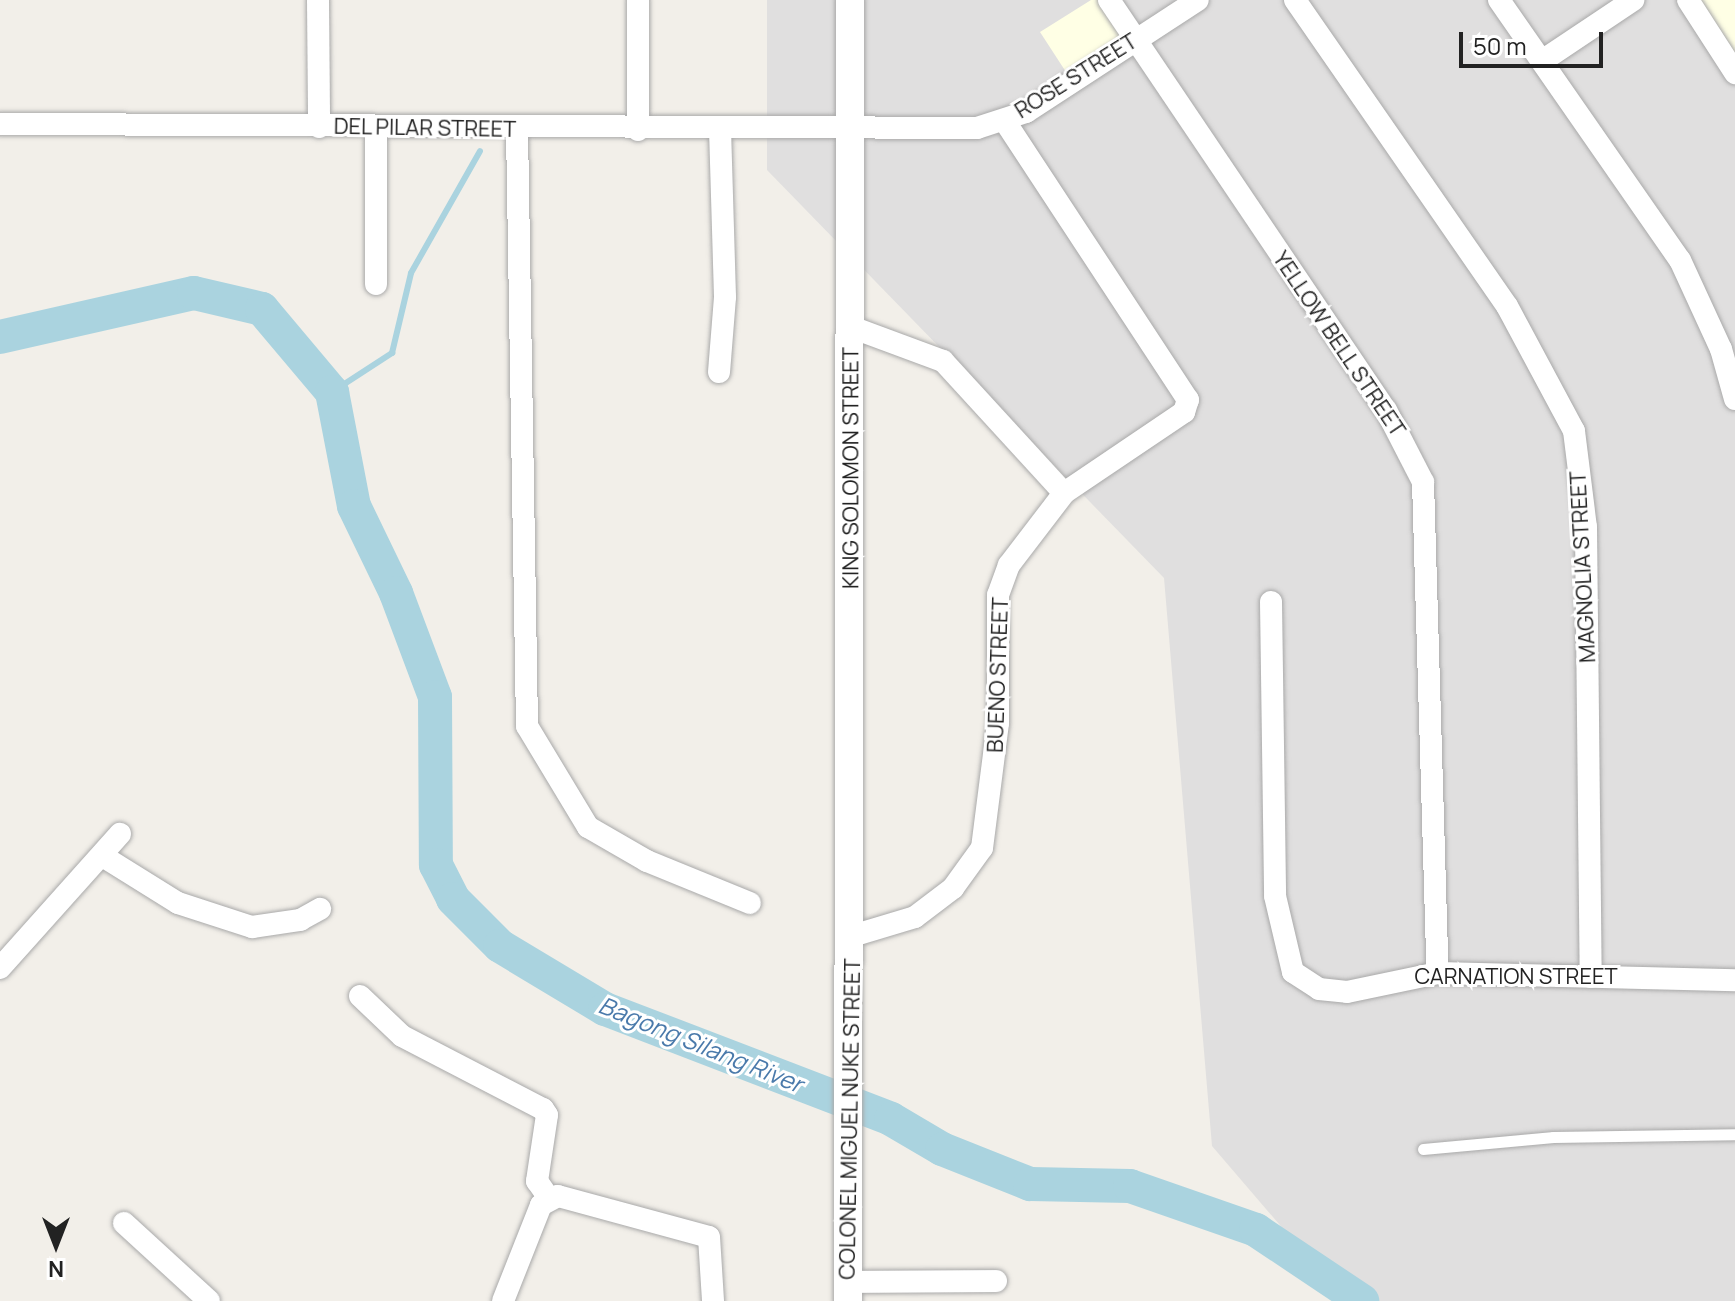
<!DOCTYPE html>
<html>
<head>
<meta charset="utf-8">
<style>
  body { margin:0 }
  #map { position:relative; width:1735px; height:1301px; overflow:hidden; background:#f2efe9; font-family:Manrope,sans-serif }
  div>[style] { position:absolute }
  .residential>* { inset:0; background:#e0dfdf }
  .education>* { inset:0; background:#ffffe5 }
  .stream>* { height:6px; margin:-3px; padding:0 3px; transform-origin:3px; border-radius:3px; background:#aad3df }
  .river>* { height:34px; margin:-17px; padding:0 17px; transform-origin:17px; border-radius:17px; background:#aad3df }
  .roads { filter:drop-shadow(0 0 2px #a9a9a9) drop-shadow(0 0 2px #a9a9a9) }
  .service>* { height:11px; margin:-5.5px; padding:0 5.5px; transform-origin:5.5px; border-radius:5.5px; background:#fff }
  .minor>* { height:22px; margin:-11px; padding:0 11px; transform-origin:11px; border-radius:11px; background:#fff }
  .tertiary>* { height:28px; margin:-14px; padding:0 14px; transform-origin:14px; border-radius:14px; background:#fff }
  span { translate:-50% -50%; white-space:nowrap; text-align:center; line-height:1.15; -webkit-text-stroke:6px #fff; paint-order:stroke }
  .street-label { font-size:22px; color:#222 }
  .water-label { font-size:24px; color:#4a7aab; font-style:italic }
  .north { position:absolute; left:16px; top:1205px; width:80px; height:80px; -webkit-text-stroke:6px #fff; paint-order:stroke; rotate:180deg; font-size:22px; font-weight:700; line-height:32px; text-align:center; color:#222 }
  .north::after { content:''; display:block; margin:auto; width:28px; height:36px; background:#222; clip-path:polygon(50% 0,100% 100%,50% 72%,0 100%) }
  .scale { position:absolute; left:1459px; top:32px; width:144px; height:36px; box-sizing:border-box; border:4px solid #222; border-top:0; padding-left:10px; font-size:24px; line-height:28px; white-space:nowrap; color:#222; -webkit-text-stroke:6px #fff; paint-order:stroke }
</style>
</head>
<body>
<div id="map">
  <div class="residential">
    <div style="clip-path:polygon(767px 0,1735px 0,1735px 1301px,1345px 1301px,1212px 1146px,1164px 578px,767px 170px)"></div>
  </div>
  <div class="education">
    <div style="clip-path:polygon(1091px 0,1100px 0,1123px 35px,1066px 72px,1040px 32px)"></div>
    <div style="clip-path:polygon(1695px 0,1735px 0,1735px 63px)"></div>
  </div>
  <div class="stream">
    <div style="left:332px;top:392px;width:72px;rotate:-33deg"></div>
    <div style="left:392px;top:353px;width:82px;rotate:-76.6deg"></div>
    <div style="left:411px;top:273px;width:140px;rotate:-60.5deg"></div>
  </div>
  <div class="river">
    <div style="left:0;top:337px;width:199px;rotate:-12.8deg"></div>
    <div style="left:194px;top:293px;width:70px;rotate:13.2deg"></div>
    <div style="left:262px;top:309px;width:109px;rotate:49.9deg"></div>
    <div style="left:332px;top:392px;width:116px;rotate:79.1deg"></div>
    <div style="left:354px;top:506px;width:97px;rotate:64.2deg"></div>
    <div style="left:396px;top:593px;width:111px;rotate:69.4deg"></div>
    <div style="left:435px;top:697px;width:168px;rotate:89.7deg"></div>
    <div style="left:436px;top:865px;width:38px;rotate:63deg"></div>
    <div style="left:453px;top:899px;width:66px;rotate:45deg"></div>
    <div style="left:500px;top:946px;width:122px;rotate:31deg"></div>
    <div style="left:605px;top:1009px;width:306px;rotate:21deg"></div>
    <div style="left:891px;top:1119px;width:59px;rotate:30.5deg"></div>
    <div style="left:942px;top:1149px;width:95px;rotate:21.7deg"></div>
    <div style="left:1030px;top:1184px;width:100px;rotate:1.1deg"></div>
    <div style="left:1130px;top:1186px;width:133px;rotate:19.2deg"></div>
    <div style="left:1256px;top:1230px;width:128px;rotate:33.8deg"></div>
  </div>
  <div class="roads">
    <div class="service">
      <div style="left:1423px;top:1149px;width:131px;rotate:-5.3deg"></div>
      <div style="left:1553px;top:1137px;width:182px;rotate:-0.9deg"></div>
    </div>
    <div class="minor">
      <div style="left:318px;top:0;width:127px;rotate:89.5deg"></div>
      <div style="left:638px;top:0;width:130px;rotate:90deg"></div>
      <div style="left:1109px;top:0;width:495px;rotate:56deg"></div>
      <div style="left:1386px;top:410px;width:81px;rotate:62.8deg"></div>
      <div style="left:1423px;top:482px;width:491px;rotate:88.3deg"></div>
      <div style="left:1295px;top:0;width:372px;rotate:55.3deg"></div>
      <div style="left:1507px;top:306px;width:142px;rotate:61.8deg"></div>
      <div style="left:1574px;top:431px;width:97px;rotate:82.9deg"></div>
      <div style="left:1586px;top:527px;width:450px;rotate:89.4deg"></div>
      <div style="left:1499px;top:0;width:317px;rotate:55.2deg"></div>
      <div style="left:1680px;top:260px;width:98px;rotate:65.3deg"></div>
      <div style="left:1721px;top:349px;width:52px;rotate:74.4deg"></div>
      <div style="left:1688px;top:0;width:87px;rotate:57.2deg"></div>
      <div style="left:1542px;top:61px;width:110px;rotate:-33.8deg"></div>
      <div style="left:0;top:124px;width:977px;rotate:0.23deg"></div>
      <div style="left:977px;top:128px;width:52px;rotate:-18.1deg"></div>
      <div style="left:1026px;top:112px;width:205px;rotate:-33.1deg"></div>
      <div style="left:376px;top:127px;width:157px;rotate:90deg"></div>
      <div style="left:517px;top:129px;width:597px;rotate:89.04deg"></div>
      <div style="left:527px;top:726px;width:118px;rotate:58.9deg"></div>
      <div style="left:588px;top:827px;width:68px;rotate:30deg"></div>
      <div style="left:647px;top:861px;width:111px;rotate:22.2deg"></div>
      <div style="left:851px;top:327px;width:98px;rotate:20.3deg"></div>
      <div style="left:943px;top:361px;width:179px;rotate:47.5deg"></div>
      <div style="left:719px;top:372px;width:75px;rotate:-85.4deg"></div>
      <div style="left:725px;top:297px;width:166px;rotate:-91.7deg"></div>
      <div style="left:1271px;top:602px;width:294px;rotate:89.2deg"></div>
      <div style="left:1275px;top:896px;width:78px;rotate:76.7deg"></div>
      <div style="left:1293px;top:972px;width:31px;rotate:33deg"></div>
      <div style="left:1319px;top:989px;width:28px;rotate:6deg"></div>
      <div style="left:1347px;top:992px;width:93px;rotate:-11.8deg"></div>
      <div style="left:1438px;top:973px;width:297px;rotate:1.4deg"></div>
      <div style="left:104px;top:857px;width:87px;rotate:31.9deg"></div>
      <div style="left:178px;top:903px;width:78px;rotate:18deg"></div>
      <div style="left:252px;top:927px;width:49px;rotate:-8.3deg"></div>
      <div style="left:300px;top:920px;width:23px;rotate:-29deg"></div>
      <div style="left:852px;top:936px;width:66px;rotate:-16.8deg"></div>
      <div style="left:915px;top:917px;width:48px;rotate:-37.3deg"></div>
      <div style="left:953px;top:888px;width:49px;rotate:-54.1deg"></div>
      <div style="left:982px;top:848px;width:126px;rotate:-82.7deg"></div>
      <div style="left:998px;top:723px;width:128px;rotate:-90deg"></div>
      <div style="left:998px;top:595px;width:32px;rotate:-70deg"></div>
      <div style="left:1009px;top:565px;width:91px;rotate:-52.6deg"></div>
      <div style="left:1064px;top:493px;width:145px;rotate:-34deg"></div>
      <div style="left:1184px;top:412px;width:13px;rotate:-72deg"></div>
      <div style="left:1188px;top:400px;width:334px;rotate:-123.3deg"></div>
      <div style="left:0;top:968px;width:180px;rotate:-48.2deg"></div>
      <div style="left:360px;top:996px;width:58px;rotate:43.6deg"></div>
      <div style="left:402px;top:1036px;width:159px;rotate:27.4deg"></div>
      <div style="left:543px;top:1109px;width:7px;rotate:56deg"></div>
      <div style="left:547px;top:1115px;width:67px;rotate:98.6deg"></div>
      <div style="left:537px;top:1181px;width:21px;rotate:55deg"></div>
      <div style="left:124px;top:1223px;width:115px;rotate:42.5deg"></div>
      <div style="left:847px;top:1282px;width:149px;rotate:-0.4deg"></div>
      <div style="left:503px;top:1301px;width:103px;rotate:-68.4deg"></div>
      <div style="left:541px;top:1205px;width:19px;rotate:-28deg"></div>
      <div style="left:558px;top:1196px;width:156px;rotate:15.2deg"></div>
      <div style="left:709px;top:1237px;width:64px;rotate:86.4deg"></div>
    </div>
    <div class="tertiary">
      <div style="left:848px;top:1301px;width:1301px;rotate:-89.91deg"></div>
    </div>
  </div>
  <div class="street-label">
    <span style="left:1076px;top:76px;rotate:-32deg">ROSE STREET</span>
    <span style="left:425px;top:128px;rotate:1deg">DEL PILAR STREET</span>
    <span style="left:1339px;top:344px;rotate:56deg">YELLOW BELL STREET</span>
    <span style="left:851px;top:468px;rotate:-90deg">KING SOLOMON STREET</span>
    <span style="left:1583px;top:567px;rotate:-93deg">MAGNOLIA STREET</span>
    <span style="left:998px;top:675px;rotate:-88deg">BUENO STREET</span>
    <span style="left:1516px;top:977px">CARNATION STREET</span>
    <span style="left:850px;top:1119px;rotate:-89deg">COLONEL MIGUEL NUKE STREET</span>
  </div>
  <div class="water-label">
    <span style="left:701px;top:1044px;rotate:22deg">Bagong Silang River</span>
  </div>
  <div class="north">N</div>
  <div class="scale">50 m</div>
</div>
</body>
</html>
